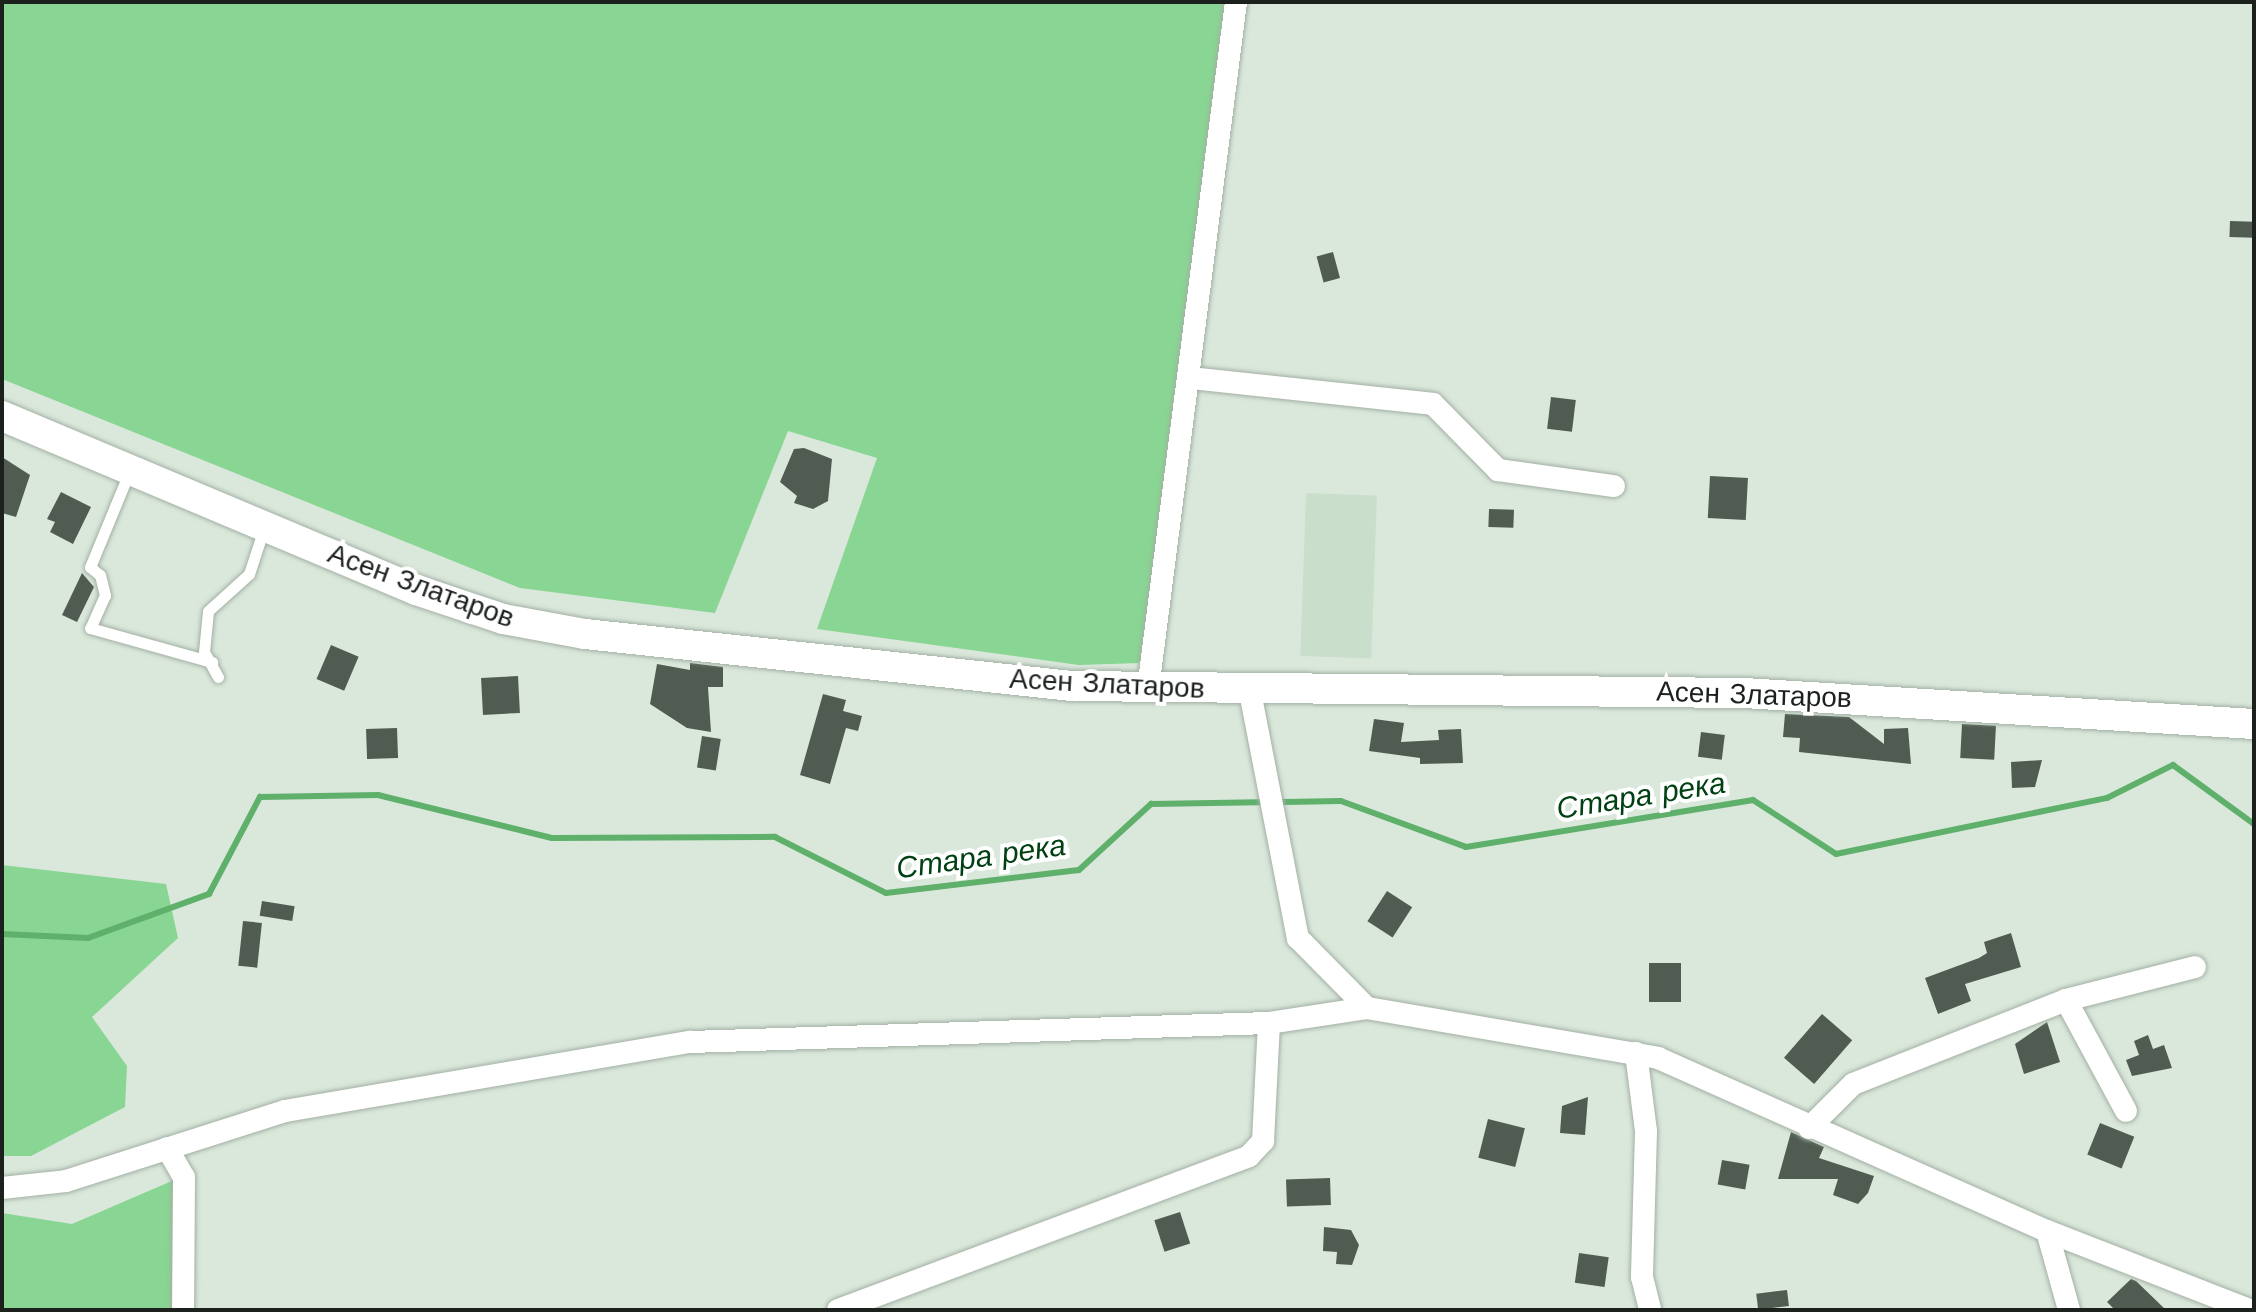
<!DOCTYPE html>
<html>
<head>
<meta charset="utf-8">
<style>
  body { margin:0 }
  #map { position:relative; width:2256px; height:1312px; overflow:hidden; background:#dae8db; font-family:"Work Sans",sans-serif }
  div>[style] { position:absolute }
  .built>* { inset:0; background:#cadecc; transform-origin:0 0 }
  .green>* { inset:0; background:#89d593 }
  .stream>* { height:6px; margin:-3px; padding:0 3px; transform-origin:3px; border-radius:3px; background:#5eb06b }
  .building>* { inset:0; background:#505c51; transform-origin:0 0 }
  .roads { filter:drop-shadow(0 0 2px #a3afa4) drop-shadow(0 0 2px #a3afa4) }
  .lane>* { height:11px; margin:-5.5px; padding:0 5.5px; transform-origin:5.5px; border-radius:5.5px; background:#fff }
  .street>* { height:22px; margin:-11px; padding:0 11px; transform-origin:11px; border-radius:11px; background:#fff }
  .secondary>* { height:30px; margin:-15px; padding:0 15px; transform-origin:15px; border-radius:15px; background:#fff }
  span { translate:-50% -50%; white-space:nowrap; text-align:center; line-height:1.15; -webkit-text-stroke:8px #fff; paint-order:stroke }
  .street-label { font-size:28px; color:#1c211d }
  .water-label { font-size:30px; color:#004013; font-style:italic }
  .frame { position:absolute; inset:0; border:4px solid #1c211d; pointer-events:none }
</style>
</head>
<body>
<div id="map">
  <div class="built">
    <div style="left:1306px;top:493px;width:71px;height:163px;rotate:2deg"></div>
  </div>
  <div class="green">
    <div style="clip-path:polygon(2px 2px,1229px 2px,1140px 663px,1079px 665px,817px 629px,877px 458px,788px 431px,715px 613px,520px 588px,2px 379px)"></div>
    <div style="clip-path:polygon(2px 865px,166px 884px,178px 938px,92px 1017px,127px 1066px,125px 1107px,31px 1156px,2px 1156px)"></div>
    <div style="clip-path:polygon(174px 1180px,174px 1310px,2px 1310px,2px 1213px,72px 1224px)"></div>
  </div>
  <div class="stream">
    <div style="left:2px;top:934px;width:86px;rotate:2.7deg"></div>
    <div style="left:88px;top:938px;width:129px;rotate:-20deg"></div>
    <div style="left:209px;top:894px;width:110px;rotate:-62.3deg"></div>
    <div style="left:260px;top:797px;width:118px;rotate:-1deg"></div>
    <div style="left:378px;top:795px;width:179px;rotate:13.9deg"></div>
    <div style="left:552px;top:838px;width:223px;rotate:-0.3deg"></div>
    <div style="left:775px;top:837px;width:124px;rotate:26.8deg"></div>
    <div style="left:886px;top:893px;width:194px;rotate:-6.8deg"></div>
    <div style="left:1079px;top:870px;width:98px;rotate:-42.5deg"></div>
    <div style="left:1151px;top:804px;width:190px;rotate:-0.9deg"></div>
    <div style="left:1341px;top:801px;width:133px;rotate:20.2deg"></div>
    <div style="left:1466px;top:847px;width:291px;rotate:-9.3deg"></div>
    <div style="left:1753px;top:800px;width:99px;rotate:33deg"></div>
    <div style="left:1836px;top:854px;width:277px;rotate:-11.7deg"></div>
    <div style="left:2107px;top:798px;width:74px;rotate:-26.6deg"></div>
    <div style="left:2173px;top:765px;width:100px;rotate:36.1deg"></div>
  </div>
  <div class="building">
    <div style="left:2230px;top:221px;width:24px;height:16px;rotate:2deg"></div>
    <div style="left:1333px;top:252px;width:27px;height:17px;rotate:75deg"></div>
    <div style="left:1551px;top:397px;width:25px;height:32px;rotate:7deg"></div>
    <div style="clip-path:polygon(804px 448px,832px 459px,828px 501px,813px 509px,794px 503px,797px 496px,780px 482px,794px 449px)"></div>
    <div style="clip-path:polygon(2px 457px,30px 475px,16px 517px,2px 513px)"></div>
    <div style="left:1710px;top:476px;width:38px;height:42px;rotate:3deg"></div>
    <div style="clip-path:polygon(61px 492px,91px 507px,73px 544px,50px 532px,55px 522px,47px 519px)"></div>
    <div style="left:1489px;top:509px;width:25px;height:18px;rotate:2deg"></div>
    <div style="clip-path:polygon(82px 573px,94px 587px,77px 622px,62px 615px)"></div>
    <div style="left:331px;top:645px;width:30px;height:37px;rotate:23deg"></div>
    <div style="clip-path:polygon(690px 663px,723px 667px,723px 687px,708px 687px,711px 732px,687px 728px,650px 704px,657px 664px,690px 670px)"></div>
    <div style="left:518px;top:676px;width:37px;height:37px;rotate:87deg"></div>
    <div style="clip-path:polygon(823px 694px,846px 700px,843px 711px,862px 716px,858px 731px,846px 728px,830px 784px,800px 775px)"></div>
    <div style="clip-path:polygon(1785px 714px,1849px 717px,1884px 744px,1884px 729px,1908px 728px,1911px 764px,1799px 752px,1800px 738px,1783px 737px)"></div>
    <div style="clip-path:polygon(1374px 719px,1404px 723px,1401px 742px,1439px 740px,1438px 730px,1461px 729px,1463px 763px,1420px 764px,1420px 758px,1369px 751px)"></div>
    <div style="left:1962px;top:724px;width:34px;height:34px;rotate:3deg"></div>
    <div style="left:397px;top:728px;width:30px;height:31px;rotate:88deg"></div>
    <div style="left:1701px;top:732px;width:24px;height:25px;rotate:7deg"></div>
    <div style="left:702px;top:736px;width:19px;height:32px;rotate:9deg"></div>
    <div style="clip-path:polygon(2042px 760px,2035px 787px,2012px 788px,2011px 762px)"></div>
    <div style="left:1387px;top:891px;width:30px;height:36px;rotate:33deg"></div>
    <div style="left:262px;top:901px;width:33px;height:15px;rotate:9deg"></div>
    <div style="left:243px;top:921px;width:19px;height:45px;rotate:6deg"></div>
    <div style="clip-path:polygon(2011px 933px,2021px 967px,1965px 984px,1971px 1001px,1938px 1014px,1925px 978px,1979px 958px,1987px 953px,1984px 942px)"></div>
    <div style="left:1649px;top:963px;width:32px;height:39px"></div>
    <div style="left:1822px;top:1014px;width:40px;height:58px;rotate:41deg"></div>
    <div style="clip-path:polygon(2047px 1022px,2060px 1062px,2024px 1074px,2015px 1044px)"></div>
    <div style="clip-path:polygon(2148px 1035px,2153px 1049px,2164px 1045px,2172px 1068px,2132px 1076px,2126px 1060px,2139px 1055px,2134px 1041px)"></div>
    <div style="clip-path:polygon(1588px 1097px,1585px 1135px,1560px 1133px,1562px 1106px)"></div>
    <div style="left:1488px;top:1119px;width:38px;height:40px;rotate:14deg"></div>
    <div style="left:2100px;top:1123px;width:37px;height:34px;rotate:22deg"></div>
    <div style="clip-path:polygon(1791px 1132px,1824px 1147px,1819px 1158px,1874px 1176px,1868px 1193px,1858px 1204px,1833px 1195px,1838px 1179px,1778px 1179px)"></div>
    <div style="left:1722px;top:1160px;width:28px;height:25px;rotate:10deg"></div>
    <div style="left:1330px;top:1178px;width:27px;height:44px;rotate:88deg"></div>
    <div style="left:1180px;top:1212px;width:33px;height:27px;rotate:72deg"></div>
    <div style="clip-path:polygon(1324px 1227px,1351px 1230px,1359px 1245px,1352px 1265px,1336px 1264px,1337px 1252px,1323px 1251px)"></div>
    <div style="left:1579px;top:1253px;width:30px;height:30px;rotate:8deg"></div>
    <div style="clip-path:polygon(2131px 1279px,2136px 1281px,2166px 1310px,2115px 1310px,2107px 1302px)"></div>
    <div style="left:1787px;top:1290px;width:16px;height:31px;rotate:83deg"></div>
  </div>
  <div class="roads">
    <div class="lane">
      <div style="left:130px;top:470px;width:105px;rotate:112.4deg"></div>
      <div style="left:90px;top:567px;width:13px;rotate:39deg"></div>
      <div style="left:100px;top:575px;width:21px;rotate:76deg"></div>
      <div style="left:105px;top:595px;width:36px;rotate:114deg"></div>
      <div style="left:90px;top:628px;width:127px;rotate:15.6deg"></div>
      <div style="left:218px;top:677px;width:29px;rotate:-119deg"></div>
      <div style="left:204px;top:652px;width:41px;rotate:-84.4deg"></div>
      <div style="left:208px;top:611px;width:55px;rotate:-42.1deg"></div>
      <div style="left:249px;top:574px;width:48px;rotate:-71.9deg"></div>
    </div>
    <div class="street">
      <div style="left:1191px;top:378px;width:243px;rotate:6.1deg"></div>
      <div style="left:1433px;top:404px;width:93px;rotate:45.4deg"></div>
      <div style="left:1498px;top:470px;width:117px;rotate:7.9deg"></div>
      <div style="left:1148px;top:689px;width:693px;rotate:-82.7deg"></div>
      <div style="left:1250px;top:692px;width:251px;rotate:79deg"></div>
      <div style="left:1298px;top:938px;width:98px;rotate:45.4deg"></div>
      <div style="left:1367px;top:1008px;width:295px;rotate:9.7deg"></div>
      <div style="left:1658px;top:1058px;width:426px;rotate:24deg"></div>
      <div style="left:2047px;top:1231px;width:218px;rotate:21.3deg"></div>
      <div style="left:2066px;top:1000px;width:126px;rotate:61.6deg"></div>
      <div style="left:1636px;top:1053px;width:79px;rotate:82.7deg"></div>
      <div style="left:1646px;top:1131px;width:146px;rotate:91.6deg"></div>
      <div style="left:1642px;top:1277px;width:34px;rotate:76deg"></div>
      <div style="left:1809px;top:1128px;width:62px;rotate:-45deg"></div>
      <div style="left:1853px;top:1084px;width:229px;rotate:-21.5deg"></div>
      <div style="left:2066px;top:1000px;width:133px;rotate:-14.3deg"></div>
      <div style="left:167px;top:1148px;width:34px;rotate:60deg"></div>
      <div style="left:184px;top:1177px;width:133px;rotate:90.4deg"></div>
      <div style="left:2px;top:1188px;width:64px;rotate:-6.2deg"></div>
      <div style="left:66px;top:1181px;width:230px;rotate:-17.7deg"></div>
      <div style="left:285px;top:1111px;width:411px;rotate:-9.7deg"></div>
      <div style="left:690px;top:1042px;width:579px;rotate:-1.88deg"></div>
      <div style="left:1269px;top:1023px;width:99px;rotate:-8.7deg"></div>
      <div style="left:2047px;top:1231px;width:82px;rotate:74.4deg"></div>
      <div style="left:838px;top:1310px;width:439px;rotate:-20.5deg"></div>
      <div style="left:1249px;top:1156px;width:21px;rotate:-47deg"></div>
      <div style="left:1263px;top:1141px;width:118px;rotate:-87.1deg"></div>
    </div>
    <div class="secondary">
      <div style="left:2px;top:416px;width:449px;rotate:22.8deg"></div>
      <div style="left:416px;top:590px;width:92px;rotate:18.4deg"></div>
      <div style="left:503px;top:619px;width:83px;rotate:10.4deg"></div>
      <div style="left:585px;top:634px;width:491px;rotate:6.1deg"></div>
      <div style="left:1073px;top:686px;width:671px;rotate:0.6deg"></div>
      <div style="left:1744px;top:693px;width:511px;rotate:3.48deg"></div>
    </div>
  </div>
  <div class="street-label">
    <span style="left:421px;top:586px;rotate:20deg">Асен Златаров</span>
    <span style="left:1107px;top:684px;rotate:3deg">Асен Златаров</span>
    <span style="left:1754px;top:695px;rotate:2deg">Асен Златаров</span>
  </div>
  <div class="water-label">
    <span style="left:1641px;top:796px;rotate:-9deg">Стара река</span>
    <span style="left:981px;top:857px;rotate:-8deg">Стара река</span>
  </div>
  <div class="frame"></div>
</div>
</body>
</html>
